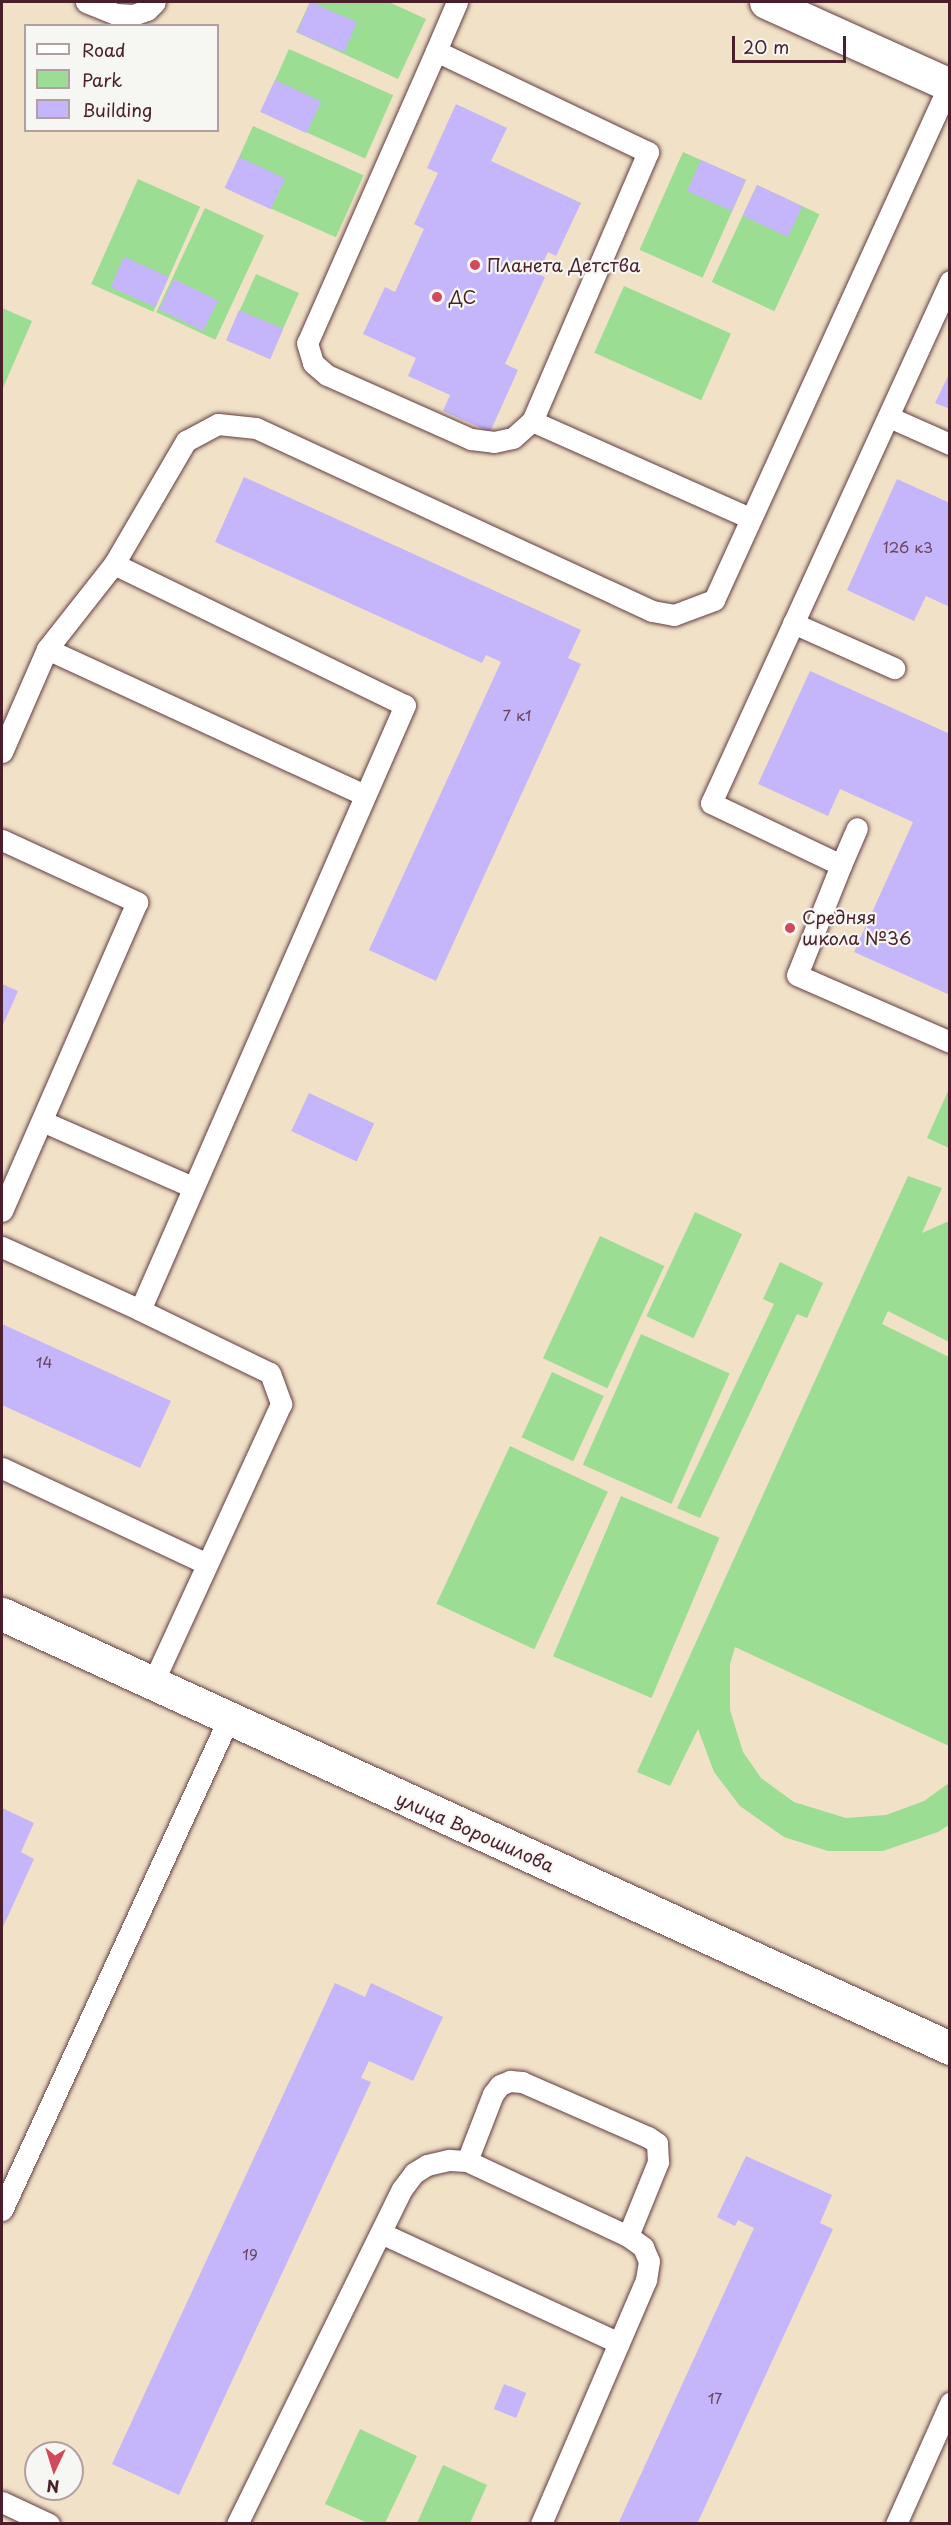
<!DOCTYPE html>
<html>
<head>
<meta charset="utf-8">
<style>
  body { margin:0 }
  #map { position:relative; width:951px; height:2525px; overflow:hidden; background:#f1e1c6; font-family:"Playpen Sans",sans-serif }
  div>[style] { position:absolute }
  .green>* { inset:0; background:#9cdd94; transform-origin:0 0 }
  .building>* { inset:0; background:#c5b5fa; transform-origin:0 0 }
  .roads { filter:drop-shadow(0 0 2px #633c42) drop-shadow(0 0 2px #633c42) }
  .service>* { height:21px; margin:-10.5px; padding:0 10.5px; transform-origin:10.5px; border-radius:10.5px; background:#fff }
  .minor>* { height:33px; margin:-16.5px; padding:0 16.5px; transform-origin:16.5px; border-radius:16.5px; background:#fff }
  .tertiary>* { height:33px; margin:-16.5px; padding:0 16.5px; transform-origin:16.5px; border-radius:16.5px; background:#fff }
  .dots>* { width:16px; height:16px; translate:-50% -50%; box-sizing:border-box; border:3px solid #f6f6f2; border-radius:50% }
  span { translate:-50% -50%; white-space:nowrap; text-align:center; line-height:1.15; -webkit-text-stroke:4.5px #f6f6f2; paint-order:stroke }
  .number-label { font-size:15px; color:#69445f }
  .number-label span { -webkit-text-stroke-width:0 }
  .poi-label { font-size:18px; color:#4a1f2b }
  .left { translate:0 -50%; text-align:left }
  .street-label { font-size:18px; color:#4a1f2b }
  .frame { position:absolute; inset:0; border:3px solid #4a1f2b; pointer-events:none }
  .legend { position:absolute; left:24px; top:24px; width:195px; height:108px; box-sizing:border-box; background:#f6f6f2; border:2px solid #b1a0a2; margin:0; padding:8px 10px; list-style:none; font-size:18px; color:#4a1f2b }
  .legend li { display:flex; align-items:center; gap:12px; height:30px }
  .legend b { width:30px; border:2px solid #b1a0a2 }
  .north { position:absolute; left:24px; top:2441px; width:60px; height:60px; box-sizing:border-box; background:#f6f6f2; border:2px solid #b1a0a2; border-radius:50%; rotate:184deg; font-size:16px; font-weight:700; line-height:24px; text-align:center; color:#4a1f2b }
  .north::after { content:''; display:block; margin:auto; width:21px; height:27px; background:#d1495b; clip-path:polygon(50% 0,100% 100%,50% 72%,0 100%) }
  .scale { position:absolute; left:732px; top:36px; width:114px; height:27px; box-sizing:border-box; border:3px solid #4a1f2b; border-top:0; padding-left:8px; font-size:18px; line-height:21px; white-space:nowrap; color:#4a1f2b; -webkit-text-stroke:4px #f6f6f2; paint-order:stroke }
</style>
</head>
<body>
<div id="map">
  <div class="green">
    <div style="clip-path:polygon(310px 2px,389px 2px,426px 19px,398px 79px,296px 32px)"></div>
    <div style="left:289px;top:49px;width:114px;height:69px;rotate:24deg"></div>
    <div style="left:253px;top:126px;width:121px;height:68px;rotate:24deg"></div>
    <div style="left:683px;top:152px;width:69px;height:107px;rotate:24deg"></div>
    <div style="left:138px;top:179px;width:68px;height:115px;rotate:24deg"></div>
    <div style="left:757px;top:185px;width:69px;height:107px;rotate:25deg"></div>
    <div style="left:205px;top:208px;width:65px;height:115px;rotate:25deg"></div>
    <div style="left:256px;top:274px;width:47px;height:72px;rotate:24deg"></div>
    <div style="left:624px;top:286px;width:117px;height:73px;rotate:24deg"></div>
    <div style="clip-path:polygon(2px 308px,32px 321px,2px 390px)"></div>
    <div style="clip-path:polygon(949px 1089px,950px 1148px,949px 1148px,927px 1138px)"></div>
    <div style="clip-path:polygon(908px 1176px,942px 1188px,922px 1233px,949px 1221px,949px 1342px,888px 1311px,882px 1324px,949px 1357px,949px 1746px,735px 1647px,730px 1664px,730px 1710px,743px 1752px,761px 1778px,794px 1802px,846px 1818px,886px 1815px,924px 1801px,949px 1783px,949px 1825px,938px 1832px,883px 1851px,828px 1851px,784px 1837px,740px 1806px,714px 1772px,698px 1729px,670px 1786px,637px 1772px)"></div>
    <div style="left:695px;top:1212px;width:52px;height:115px;rotate:25deg"></div>
    <div style="left:600px;top:1236px;width:71px;height:135px;rotate:25deg"></div>
    <div style="clip-path:polygon(780px 1262px,823px 1283px,807px 1318px,797px 1314px,700px 1518px,677px 1508px,774px 1304px,763px 1299px)"></div>
    <div style="left:641px;top:1334px;width:97px;height:143px;rotate:24deg"></div>
    <div style="left:552px;top:1372px;width:57px;height:72px;rotate:25deg"></div>
    <div style="left:510px;top:1446px;width:108px;height:174px;rotate:25deg"></div>
    <div style="left:621px;top:1496px;width:107px;height:174px;rotate:23deg"></div>
    <div style="clip-path:polygon(360px 2429px,417px 2456px,385px 2523px,368px 2523px,325px 2504px)"></div>
    <div style="clip-path:polygon(443px 2465px,487px 2485px,470px 2523px,417px 2523px)"></div>
  </div>
  <div class="building">
    <div style="left:310px;top:2px;width:51px;height:33px;rotate:23deg"></div>
    <div style="left:275px;top:80px;width:51px;height:35px;rotate:25deg"></div>
    <div style="clip-path:polygon(456px 104px,507px 128px,491px 161px,581px 203px,556px 256px,548px 252px,538px 274px,545px 277px,505px 364px,518px 370px,490px 432px,443px 411px,450px 395px,408px 376px,416px 358px,363px 334px,385px 287px,395px 292px,424px 229px,414px 224px,438px 173px,427px 168px)"></div>
    <div style="left:239px;top:157px;width:51px;height:34px;rotate:25deg"></div>
    <div style="left:701px;top:160px;width:49px;height:34px;rotate:24deg"></div>
    <div style="left:757px;top:185px;width:50px;height:34px;rotate:25deg"></div>
    <div style="left:124px;top:257px;width:49px;height:33px;rotate:24deg"></div>
    <div style="left:174px;top:279px;width:49px;height:34px;rotate:26deg"></div>
    <div style="left:239px;top:310px;width:48px;height:33px;rotate:23deg"></div>
    <div style="clip-path:polygon(950px 372px,950px 409px,935px 403px)"></div>
    <div style="clip-path:polygon(244px 477px,581px 630px,568px 658px,581px 664px,436px 981px,369px 950px,501px 662px,486px 655px,482px 663px,215px 542px)"></div>
    <div style="clip-path:polygon(897px 479px,950px 503px,950px 607px,926px 596px,914px 621px,847px 590px)"></div>
    <div style="clip-path:polygon(810px 671px,950px 734px,950px 995px,854px 952px,913px 822px,840px 789px,828px 816px,758px 784px)"></div>
    <div style="clip-path:polygon(2px 984px,18px 991px,2px 1027px)"></div>
    <div style="left:309px;top:1093px;width:72px;height:42px;rotate:25deg"></div>
    <div style="clip-path:polygon(2px 1324px,171px 1401px,140px 1468px,2px 1405px)"></div>
    <div style="clip-path:polygon(2px 1808px,34px 1823px,21px 1852px,34px 1859px,2px 1929px)"></div>
    <div style="clip-path:polygon(335px 1983px,365px 1997px,371px 1983px,443px 2017px,413px 2081px,369px 2061px,361px 2078px,371px 2082px,179px 2495px,112px 2464px)"></div>
    <div style="clip-path:polygon(746px 2156px,832px 2195px,820px 2223px,833px 2229px,697px 2524px,618px 2524px,754px 2228px,738px 2220px,735px 2226px,717px 2217px)"></div>
    <div style="left:504px;top:2384px;width:24px;height:27px;rotate:22deg"></div>
  </div>
  <div class="roads">
    <div class="service">
      <div style="left:86px;top:2px;width:32px;rotate:22deg"></div>
      <div style="left:116px;top:14px;width:17px;rotate:3deg"></div>
      <div style="left:133px;top:15px;width:15px;rotate:-20deg"></div>
      <div style="left:147px;top:10px;width:11px;rotate:-45deg"></div>
      <div style="left:457px;top:2px;width:53px;rotate:113.2deg"></div>
      <div style="left:436px;top:51px;width:235px;rotate:25.5deg"></div>
      <div style="left:648px;top:152px;width:293px;rotate:113.3deg"></div>
      <div style="left:532px;top:421px;width:239px;rotate:24deg"></div>
      <div style="left:436px;top:51px;width:319px;rotate:113.8deg"></div>
      <div style="left:307px;top:343px;width:21px;rotate:73deg"></div>
      <div style="left:313px;top:363px;width:18px;rotate:41deg"></div>
      <div style="left:327px;top:375px;width:158px;rotate:24deg"></div>
      <div style="left:471px;top:439px;width:23px;rotate:7deg"></div>
      <div style="left:494px;top:442px;width:19px;rotate:-12deg"></div>
      <div style="left:513px;top:438px;width:25px;rotate:-42deg"></div>
      <div style="left:950px;top:281px;width:574px;rotate:114.6deg"></div>
      <div style="left:711px;top:803px;width:144px;rotate:25.5deg"></div>
      <div style="left:841px;top:865px;width:118px;rotate:111.8deg"></div>
      <div style="left:797px;top:975px;width:167px;rotate:23.6deg"></div>
      <div style="left:889px;top:417px;width:67px;rotate:23.9deg"></div>
      <div style="left:114px;top:564px;width:323px;rotate:25.9deg"></div>
      <div style="left:405px;top:705px;width:660px;rotate:113.65deg"></div>
      <div style="left:140px;top:1310px;width:144px;rotate:25.9deg"></div>
      <div style="left:270px;top:1373px;width:33px;rotate:70deg"></div>
      <div style="left:281px;top:1404px;width:306px;rotate:114.7deg"></div>
      <div style="left:793px;top:623px;width:111px;rotate:24deg"></div>
      <div style="left:47px;top:649px;width:349px;rotate:24.7deg"></div>
      <div style="left:2px;top:752px;width:112px;rotate:-66.4deg"></div>
      <div style="left:47px;top:649px;width:108px;rotate:-51.8deg"></div>
      <div style="left:114px;top:564px;width:143px;rotate:-59.7deg"></div>
      <div style="left:186px;top:441px;width:36px;rotate:-28deg"></div>
      <div style="left:218px;top:424px;width:38px;rotate:6deg"></div>
      <div style="left:256px;top:428px;width:436px;rotate:24.8deg"></div>
      <div style="left:652px;top:611px;width:22px;rotate:10deg"></div>
      <div style="left:674px;top:615px;width:43px;rotate:-20.6deg"></div>
      <div style="left:714px;top:600px;width:566px;rotate:-65.47deg"></div>
      <div style="left:2px;top:840px;width:149px;rotate:24.7deg"></div>
      <div style="left:137px;top:902px;width:337px;rotate:113.6deg"></div>
      <div style="left:841px;top:865px;width:40px;rotate:-66.6deg"></div>
      <div style="left:42px;top:1121px;width:164px;rotate:23.7deg"></div>
      <div style="left:2px;top:1247px;width:152px;rotate:24.5deg"></div>
      <div style="left:2px;top:1468px;width:226px;rotate:25.1deg"></div>
      <div style="left:467px;top:2161px;width:72px;rotate:-68.8deg"></div>
      <div style="left:493px;top:2094px;width:11px;rotate:-52deg"></div>
      <div style="left:500px;top:2085px;width:11px;rotate:-22deg"></div>
      <div style="left:510px;top:2081px;width:12px;rotate:5deg"></div>
      <div style="left:522px;top:2082px;width:137px;rotate:23.6deg"></div>
      <div style="left:648px;top:2137px;width:11px;rotate:34deg"></div>
      <div style="left:657px;top:2143px;width:19px;rotate:87deg"></div>
      <div style="left:658px;top:2162px;width:80px;rotate:112.1deg"></div>
      <div style="left:2px;top:2210px;width:542px;rotate:-65.23deg"></div>
      <div style="left:381px;top:2233px;width:262px;rotate:24.8deg"></div>
      <div style="left:2px;top:2502px;width:52px;rotate:25.1deg"></div>
      <div style="left:237px;top:2524px;width:373px;rotate:-63.8deg"></div>
      <div style="left:402px;top:2189px;width:20px;rotate:-53deg"></div>
      <div style="left:414px;top:2173px;width:15px;rotate:-32deg"></div>
      <div style="left:427px;top:2165px;width:23px;rotate:-13deg"></div>
      <div style="left:449px;top:2160px;width:18px;rotate:3deg"></div>
      <div style="left:467px;top:2161px;width:178px;rotate:25deg"></div>
      <div style="left:628px;top:2236px;width:19px;rotate:36deg"></div>
      <div style="left:643px;top:2247px;width:15px;rotate:67deg"></div>
      <div style="left:649px;top:2261px;width:19px;rotate:99deg"></div>
      <div style="left:646px;top:2280px;width:266px;rotate:113.3deg"></div>
      <div style="left:896px;top:2524px;width:133px;rotate:-65.9deg"></div>
    </div>
    <div class="minor">
      <div style="left:2px;top:1614px;width:1043px;rotate:24.6deg"></div>
    </div>
    <div class="tertiary">
      <div style="left:766px;top:2px;width:202px;rotate:24.3deg"></div>
    </div>
  </div>
  <div class="dots">
    <div style="left:475px;top:265px;background:#d1495b"></div>
    <div style="left:437px;top:297px;background:#d1495b"></div>
    <div style="left:790px;top:928px;background:#d1495b"></div>
  </div>
  <div class="number-label">
    <span style="left:908px;top:547px">126 к3</span>
    <span style="left:517px;top:715px">7 к1</span>
    <span style="left:44px;top:1362px">14</span>
    <span style="left:250px;top:2254px">19</span>
    <span style="left:715px;top:2398px">17</span>
  </div>
  <div class="poi-label">
    <span class="left" style="left:487px;top:265px">Планета Детства</span>
    <span class="left" style="left:449px;top:297px">ДС</span>
    <span class="left" style="left:802px;top:928px">Средняя<br>школа №36</span>
  </div>
  <div class="street-label">
    <span style="left:475px;top:1832px;rotate:24deg">улица Ворошилова</span>
  </div>
  <div class="frame"></div>
  <ul class="legend">
  <li><b style="height:8px;background:#fff"></b>Road</li>
  <li><b style="height:16px;background:#9cdd94"></b>Park</li>
  <li><b style="height:16px;background:#c5b5fa"></b>Building</li>
  </ul>
  <div class="north">N</div>
  <div class="scale">20 m</div>
</div>
</body>
</html>
